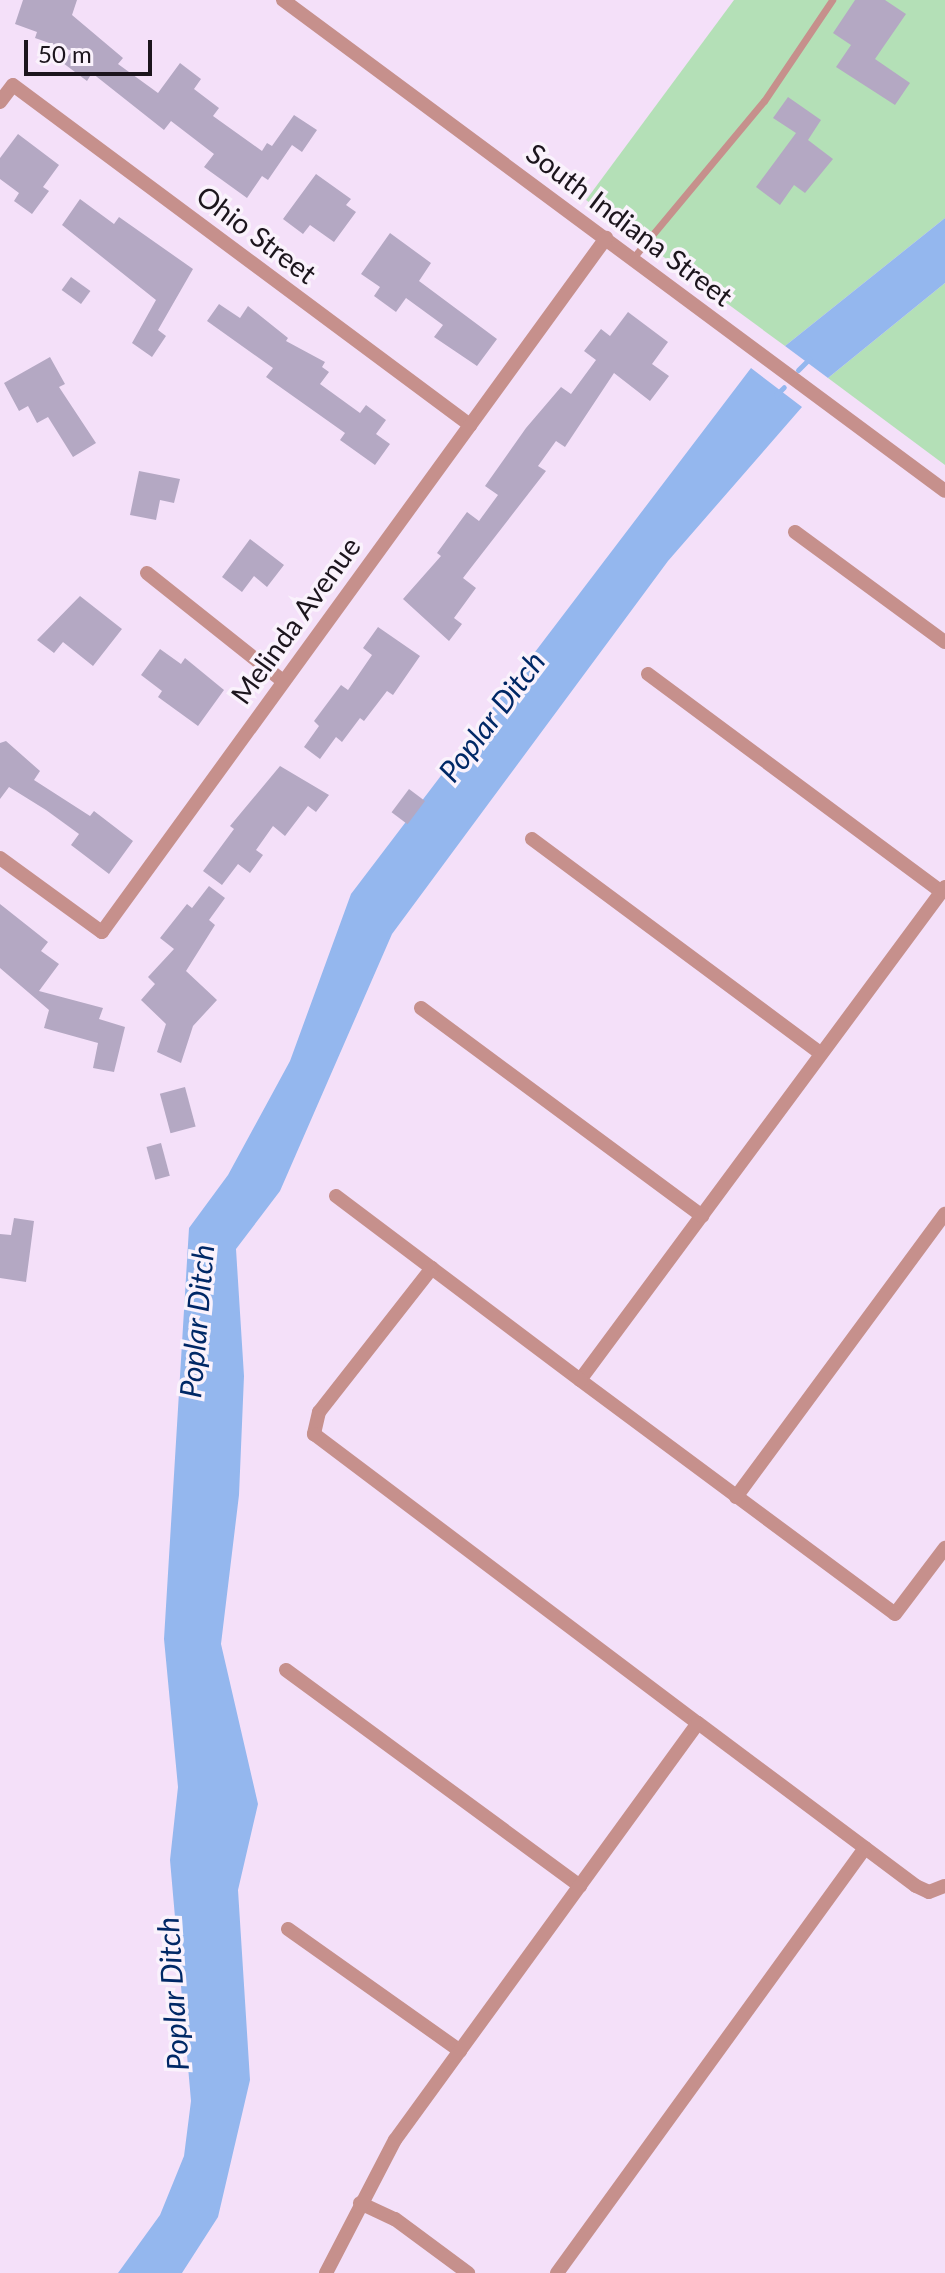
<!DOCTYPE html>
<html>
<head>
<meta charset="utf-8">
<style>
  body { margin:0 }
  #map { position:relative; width:945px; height:2273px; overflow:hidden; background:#f4e0f9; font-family:Lato,sans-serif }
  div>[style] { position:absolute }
  .green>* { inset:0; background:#b4e0b7 }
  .water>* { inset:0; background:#94b7ee }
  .stream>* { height:5px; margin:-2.5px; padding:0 2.5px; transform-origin:2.5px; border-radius:2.5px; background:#94b7ee }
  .building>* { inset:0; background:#b4a8c3; transform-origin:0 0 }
  .service>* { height:7px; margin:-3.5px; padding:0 3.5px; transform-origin:3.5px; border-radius:3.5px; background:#c6908c }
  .minor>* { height:14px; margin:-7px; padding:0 7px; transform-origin:7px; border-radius:7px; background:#c6908c }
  span { translate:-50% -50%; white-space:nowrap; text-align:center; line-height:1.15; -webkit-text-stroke:7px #faf2fc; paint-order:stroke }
  .street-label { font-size:28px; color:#1c151d }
  .water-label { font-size:30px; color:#002866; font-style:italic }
  .scale { position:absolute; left:24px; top:40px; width:128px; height:36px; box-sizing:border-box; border:4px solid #1c151d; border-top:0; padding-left:10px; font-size:24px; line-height:28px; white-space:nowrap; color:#1c151d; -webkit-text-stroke:6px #faf2fc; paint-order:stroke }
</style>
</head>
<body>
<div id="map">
  <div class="green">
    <div style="clip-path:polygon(734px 0,945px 0,945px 218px,785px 346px,586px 200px)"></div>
    <div style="clip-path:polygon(945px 283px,945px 465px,828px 378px)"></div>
  </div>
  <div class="water">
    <div style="clip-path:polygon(945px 218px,945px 283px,828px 378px,785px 346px)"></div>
    <div style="clip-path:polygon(751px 368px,802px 407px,668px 561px,392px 934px,280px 1191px,236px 1249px,244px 1376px,239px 1495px,221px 1644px,258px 1804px,238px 1890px,250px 2080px,218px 2217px,182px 2273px,118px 2273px,160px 2215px,184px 2156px,191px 2101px,170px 1860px,178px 1787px,164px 1639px,189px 1228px,228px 1175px,290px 1061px,351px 894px)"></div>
  </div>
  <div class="stream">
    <div style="left:798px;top:370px;width:16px;rotate:-45deg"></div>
    <div style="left:776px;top:395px;width:11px;rotate:-45deg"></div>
  </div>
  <div class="building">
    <div style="clip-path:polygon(23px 0,77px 0,72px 15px,123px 58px,118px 64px,158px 93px,180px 63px,201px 79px,194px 89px,219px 108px,213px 116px,262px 151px,267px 143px,272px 146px,294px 115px,317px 130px,302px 152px,292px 145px,268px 180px,262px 176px,247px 198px,204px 167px,214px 154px,171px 121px,164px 130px,92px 73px,87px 81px,63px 63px,72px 51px,35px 38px,37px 32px,15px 24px)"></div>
    <div style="clip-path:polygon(855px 0,885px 0,906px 14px,875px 59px,910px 83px,895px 105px,836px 67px,851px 45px,833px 33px)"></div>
    <div style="clip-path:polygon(788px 97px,821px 120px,808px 140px,833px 159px,805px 193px,794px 185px,780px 205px,756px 187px,796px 133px,773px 118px)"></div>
    <div style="clip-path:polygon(18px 134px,59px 165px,43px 187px,49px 191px,32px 214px,14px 201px,19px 193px,0 179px,0 158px)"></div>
    <div style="clip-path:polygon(316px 174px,351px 199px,346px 205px,356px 212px,334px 242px,310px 225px,303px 234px,283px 219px)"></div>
    <div style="clip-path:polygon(80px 199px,114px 224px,119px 217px,193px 269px,158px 330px,166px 336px,152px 357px,132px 343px,156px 300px,62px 225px)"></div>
    <div style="clip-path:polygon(390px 233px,431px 263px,419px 281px,497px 339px,477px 366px,434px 337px,443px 325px,406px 298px,396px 312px,374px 296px,380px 287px,361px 274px)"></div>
    <div style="left:71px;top:277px;width:24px;height:16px;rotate:36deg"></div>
    <div style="clip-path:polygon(219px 304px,240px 318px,248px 306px,288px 338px,286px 341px,325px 362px,322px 367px,329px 372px,320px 384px,360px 413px,366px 405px,386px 420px,376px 434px,390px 444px,375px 465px,340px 440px,345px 433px,266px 377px,273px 368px,207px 321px)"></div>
    <div style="clip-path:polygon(628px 312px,668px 342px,652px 364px,669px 376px,650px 401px,614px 373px,565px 447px,556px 441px,538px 466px,546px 471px,463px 578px,476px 588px,454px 618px,462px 624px,449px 641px,403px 599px,441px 556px,437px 553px,467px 512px,479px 521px,498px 495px,485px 486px,526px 428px,561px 387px,571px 394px,596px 360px,584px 351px,601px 329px,610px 336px)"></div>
    <div style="clip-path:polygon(50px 357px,65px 384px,59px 387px,96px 443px,73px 457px,48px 417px,37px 423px,28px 406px,19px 411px,4px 383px)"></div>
    <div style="clip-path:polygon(139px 471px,180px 479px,174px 503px,160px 500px,156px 520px,130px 515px)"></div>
    <div style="clip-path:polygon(250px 539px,284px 565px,267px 587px,254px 576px,242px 592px,222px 577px)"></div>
    <div style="clip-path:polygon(80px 596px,122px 629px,93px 666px,63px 642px,54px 653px,37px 640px)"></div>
    <div style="clip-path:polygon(378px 627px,420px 656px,393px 695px,387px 691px,364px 721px,360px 718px,342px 742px,336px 737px,320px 759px,304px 747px,319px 726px,314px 721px,341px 685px,348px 690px,372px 655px,363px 648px)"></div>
    <div style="clip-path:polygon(160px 649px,181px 664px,185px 658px,224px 690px,198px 726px,158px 697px,162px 691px,141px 675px)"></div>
    <div style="clip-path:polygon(6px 741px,40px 771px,34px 780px,90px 816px,94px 811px,133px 841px,109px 874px,71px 845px,79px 834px,46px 810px,9px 787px,0 799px,0 743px)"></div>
    <div style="clip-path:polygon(280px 766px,329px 795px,316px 812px,308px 806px,285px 836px,273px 826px,256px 850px,263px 855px,250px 873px,238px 864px,222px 885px,203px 871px,234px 829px,230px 826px)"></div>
    <div style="left:409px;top:789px;width:20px;height:29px;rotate:37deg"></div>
    <div style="clip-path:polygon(209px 886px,225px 898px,209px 920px,215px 925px,186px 971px,217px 1000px,193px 1026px,181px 1063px,157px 1052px,166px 1024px,141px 1000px,155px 984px,148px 977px,174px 949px,160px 938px,187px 904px,192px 908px)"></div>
    <div style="clip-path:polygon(0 904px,48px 942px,41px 951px,59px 964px,39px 991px,103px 1008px,99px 1019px,125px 1027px,114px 1072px,93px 1068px,98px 1043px,44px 1028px,49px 1010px,0 968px)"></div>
    <div style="left:185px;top:1087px;width:41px;height:26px;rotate:75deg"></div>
    <div style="left:161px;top:1143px;width:34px;height:15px;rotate:75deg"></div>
    <div style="clip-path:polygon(14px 1218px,34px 1221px,26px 1282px,0 1278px,0 1234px,11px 1235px)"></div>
  </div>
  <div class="service">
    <div style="left:633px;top:258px;width:204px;rotate:-50.2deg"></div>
    <div style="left:764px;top:101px;width:122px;rotate:-56deg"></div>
  </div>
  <div class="minor">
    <div style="left:283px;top:0;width:824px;rotate:36.56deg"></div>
    <div style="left:0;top:102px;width:21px;rotate:-53deg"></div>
    <div style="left:13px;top:85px;width:570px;rotate:36.65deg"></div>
    <div style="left:795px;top:532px;width:186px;rotate:36.3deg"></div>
    <div style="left:147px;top:573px;width:174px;rotate:38.5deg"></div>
    <div style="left:648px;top:674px;width:366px;rotate:36.6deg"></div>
    <div style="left:532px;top:839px;width:360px;rotate:36.6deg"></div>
    <div style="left:0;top:858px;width:126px;rotate:36deg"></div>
    <div style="left:102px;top:932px;width:858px;rotate:-54.01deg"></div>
    <div style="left:945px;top:887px;width:613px;rotate:126.51deg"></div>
    <div style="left:580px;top:1380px;width:392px;rotate:36.6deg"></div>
    <div style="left:895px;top:1614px;width:83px;rotate:-52.9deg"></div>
    <div style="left:421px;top:1008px;width:350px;rotate:36.5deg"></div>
    <div style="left:336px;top:1196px;width:306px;rotate:37deg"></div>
    <div style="left:432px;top:1268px;width:183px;rotate:128.1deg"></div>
    <div style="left:319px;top:1412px;width:23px;rotate:103deg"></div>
    <div style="left:314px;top:1434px;width:481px;rotate:37deg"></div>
    <div style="left:736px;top:1497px;width:352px;rotate:-53.6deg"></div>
    <div style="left:286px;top:1670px;width:365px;rotate:36.3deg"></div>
    <div style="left:288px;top:1929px;width:211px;rotate:35.3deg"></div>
    <div style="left:360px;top:2203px;width:38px;rotate:25deg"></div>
    <div style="left:395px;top:2219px;width:91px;rotate:36.5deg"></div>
    <div style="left:326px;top:2273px;width:150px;rotate:-62.6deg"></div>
    <div style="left:395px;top:2140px;width:515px;rotate:-54deg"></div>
    <div style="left:698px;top:1723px;width:272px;rotate:36.8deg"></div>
    <div style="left:916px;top:1886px;width:14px;rotate:25deg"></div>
    <div style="left:929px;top:1892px;width:17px;rotate:-21deg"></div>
    <div style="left:557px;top:2273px;width:525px;rotate:-54.07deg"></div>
  </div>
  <div class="street-label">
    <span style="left:630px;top:224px;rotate:37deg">South Indiana Street</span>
    <span style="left:257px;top:234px;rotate:37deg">Ohio Street</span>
    <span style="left:295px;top:620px;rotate:-54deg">Melinda Avenue</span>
  </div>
  <div class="water-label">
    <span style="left:491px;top:716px;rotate:-53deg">Poplar Ditch</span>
    <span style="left:196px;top:1321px;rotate:-85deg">Poplar Ditch</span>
    <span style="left:172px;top:1994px;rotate:-94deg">Poplar Ditch</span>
  </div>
  <div class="scale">50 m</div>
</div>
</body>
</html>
